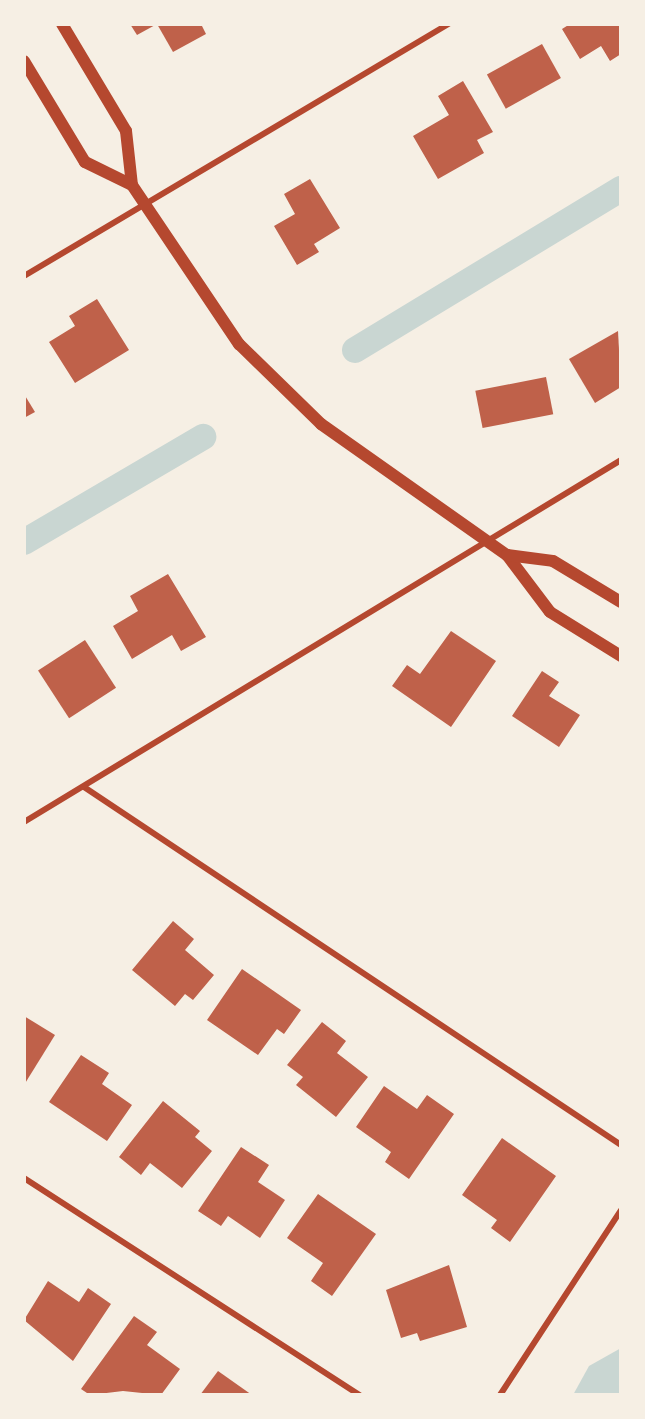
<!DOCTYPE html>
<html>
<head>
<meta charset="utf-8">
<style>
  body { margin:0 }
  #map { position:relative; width:645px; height:1419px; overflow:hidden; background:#f6efe4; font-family:"Titillium Web",sans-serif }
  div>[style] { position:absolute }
  .water>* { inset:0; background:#c9d6d2 }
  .canal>* { height:26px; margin:-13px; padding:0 13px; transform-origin:13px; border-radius:13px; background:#c9d6d2 }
  .building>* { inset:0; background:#bf614a; transform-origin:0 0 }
  .minor>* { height:6px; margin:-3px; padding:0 3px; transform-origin:3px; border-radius:3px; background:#b5482f }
  .secondary>* { height:12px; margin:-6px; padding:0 6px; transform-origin:6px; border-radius:6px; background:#b5482f }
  span { translate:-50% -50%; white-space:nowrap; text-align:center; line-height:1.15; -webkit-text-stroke:6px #f6efe4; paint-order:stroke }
  .frame { position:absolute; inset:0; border:26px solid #f6efe4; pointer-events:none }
</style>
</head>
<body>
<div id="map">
  <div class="water">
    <div style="clip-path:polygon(621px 1348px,621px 1395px,573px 1395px,589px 1366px)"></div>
  </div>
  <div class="canal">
    <div style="left:355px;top:350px;width:311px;rotate:-31.2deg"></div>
    <div style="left:24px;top:542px;width:208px;rotate:-30.4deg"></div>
  </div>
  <div class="building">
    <div style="clip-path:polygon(130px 24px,157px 24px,137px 35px)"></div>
    <div style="clip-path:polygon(157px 24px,201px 24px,206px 34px,173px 52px)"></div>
    <div style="clip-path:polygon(570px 24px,621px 24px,621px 54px,610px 61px,601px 46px,580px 59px,562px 29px)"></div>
    <div style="left:542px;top:44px;width:39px;height:63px;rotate:61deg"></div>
    <div style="clip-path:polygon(463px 81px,493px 132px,477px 140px,484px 153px,438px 179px,413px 136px,449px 115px,438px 96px)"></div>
    <div style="clip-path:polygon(310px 179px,340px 228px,314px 244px,319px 252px,297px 265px,274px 226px,295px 214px,284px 194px)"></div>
    <div style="clip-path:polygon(97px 299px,129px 350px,75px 383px,49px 342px,75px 326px,69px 316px)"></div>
    <div style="clip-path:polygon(618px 331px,621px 387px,595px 403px,569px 359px)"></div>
    <div style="left:546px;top:377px;width:38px;height:72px;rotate:79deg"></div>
    <div style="clip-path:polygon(24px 394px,35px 412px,24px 418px)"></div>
    <div style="clip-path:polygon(168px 574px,206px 637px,181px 651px,172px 635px,132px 659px,113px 626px,138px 611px,130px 596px)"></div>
    <div style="clip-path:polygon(451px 631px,496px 661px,451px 727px,392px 686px,407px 665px,420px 674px)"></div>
    <div style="left:85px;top:640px;width:57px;height:56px;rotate:57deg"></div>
    <div style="clip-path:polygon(542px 671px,559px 682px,549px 696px,580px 715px,559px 747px,512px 716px)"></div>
    <div style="clip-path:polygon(173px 921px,194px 939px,185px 950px,214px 975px,193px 1000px,185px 994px,175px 1006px,132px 970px)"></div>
    <div style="clip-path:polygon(242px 969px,301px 1010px,284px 1034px,277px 1029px,258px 1055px,207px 1020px)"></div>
    <div style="clip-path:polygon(24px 1016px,55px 1035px,24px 1085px)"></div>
    <div style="clip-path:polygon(322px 1022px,346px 1041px,337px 1053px,368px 1077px,336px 1117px,296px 1085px,303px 1077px,287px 1065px)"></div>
    <div style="clip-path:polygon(81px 1055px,109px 1073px,102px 1084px,132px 1105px,107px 1141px,49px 1102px)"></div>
    <div style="clip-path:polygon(384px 1086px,417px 1109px,427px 1095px,454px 1114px,409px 1179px,385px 1162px,391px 1152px,356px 1127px)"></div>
    <div style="clip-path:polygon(163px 1101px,200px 1131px,195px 1137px,212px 1151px,182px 1188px,150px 1163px,141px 1175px,119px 1157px)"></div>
    <div style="clip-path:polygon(502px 1138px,556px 1176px,510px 1242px,491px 1228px,497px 1220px,462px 1195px)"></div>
    <div style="clip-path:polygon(241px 1147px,269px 1165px,258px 1182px,285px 1200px,260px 1238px,228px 1216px,221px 1226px,198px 1211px)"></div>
    <div style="clip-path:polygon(318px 1194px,376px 1234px,332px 1296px,311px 1281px,323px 1263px,287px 1238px)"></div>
    <div style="clip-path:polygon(449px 1265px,467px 1327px,420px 1341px,417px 1333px,401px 1338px,386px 1290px)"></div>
    <div style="clip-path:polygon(48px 1281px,79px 1302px,88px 1288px,111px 1304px,73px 1361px,24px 1320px)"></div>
    <div style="clip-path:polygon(134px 1316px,157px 1332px,147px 1345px,180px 1369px,161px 1395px,123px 1391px,90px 1395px,81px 1389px)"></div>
    <div style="clip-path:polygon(218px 1371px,252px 1395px,200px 1395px)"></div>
  </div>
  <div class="minor">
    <div style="left:24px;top:276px;width:494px;rotate:-30.7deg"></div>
    <div style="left:84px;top:787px;width:645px;rotate:33.69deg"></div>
    <div style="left:24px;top:822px;width:698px;rotate:-31.23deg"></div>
    <div style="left:24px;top:1178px;width:400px;rotate:32.9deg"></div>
    <div style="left:500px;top:1395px;width:221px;rotate:-56.8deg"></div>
  </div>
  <div class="secondary">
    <div style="left:62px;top:24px;width:125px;rotate:59.1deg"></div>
    <div style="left:126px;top:131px;width:54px;rotate:83.7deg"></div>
    <div style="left:132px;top:185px;width:192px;rotate:56.1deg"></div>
    <div style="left:239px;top:344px;width:115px;rotate:44.3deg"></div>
    <div style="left:321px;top:424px;width:228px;rotate:35.2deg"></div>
    <div style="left:507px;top:555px;width:71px;rotate:53deg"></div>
    <div style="left:550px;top:612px;width:84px;rotate:31.8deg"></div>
    <div style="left:24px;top:61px;width:118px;rotate:58.9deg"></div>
    <div style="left:85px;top:162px;width:52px;rotate:26.1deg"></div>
    <div style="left:507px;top:555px;width:46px;rotate:7.4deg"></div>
    <div style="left:553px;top:561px;width:79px;rotate:31.1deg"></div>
  </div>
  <div class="frame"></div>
</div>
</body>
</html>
